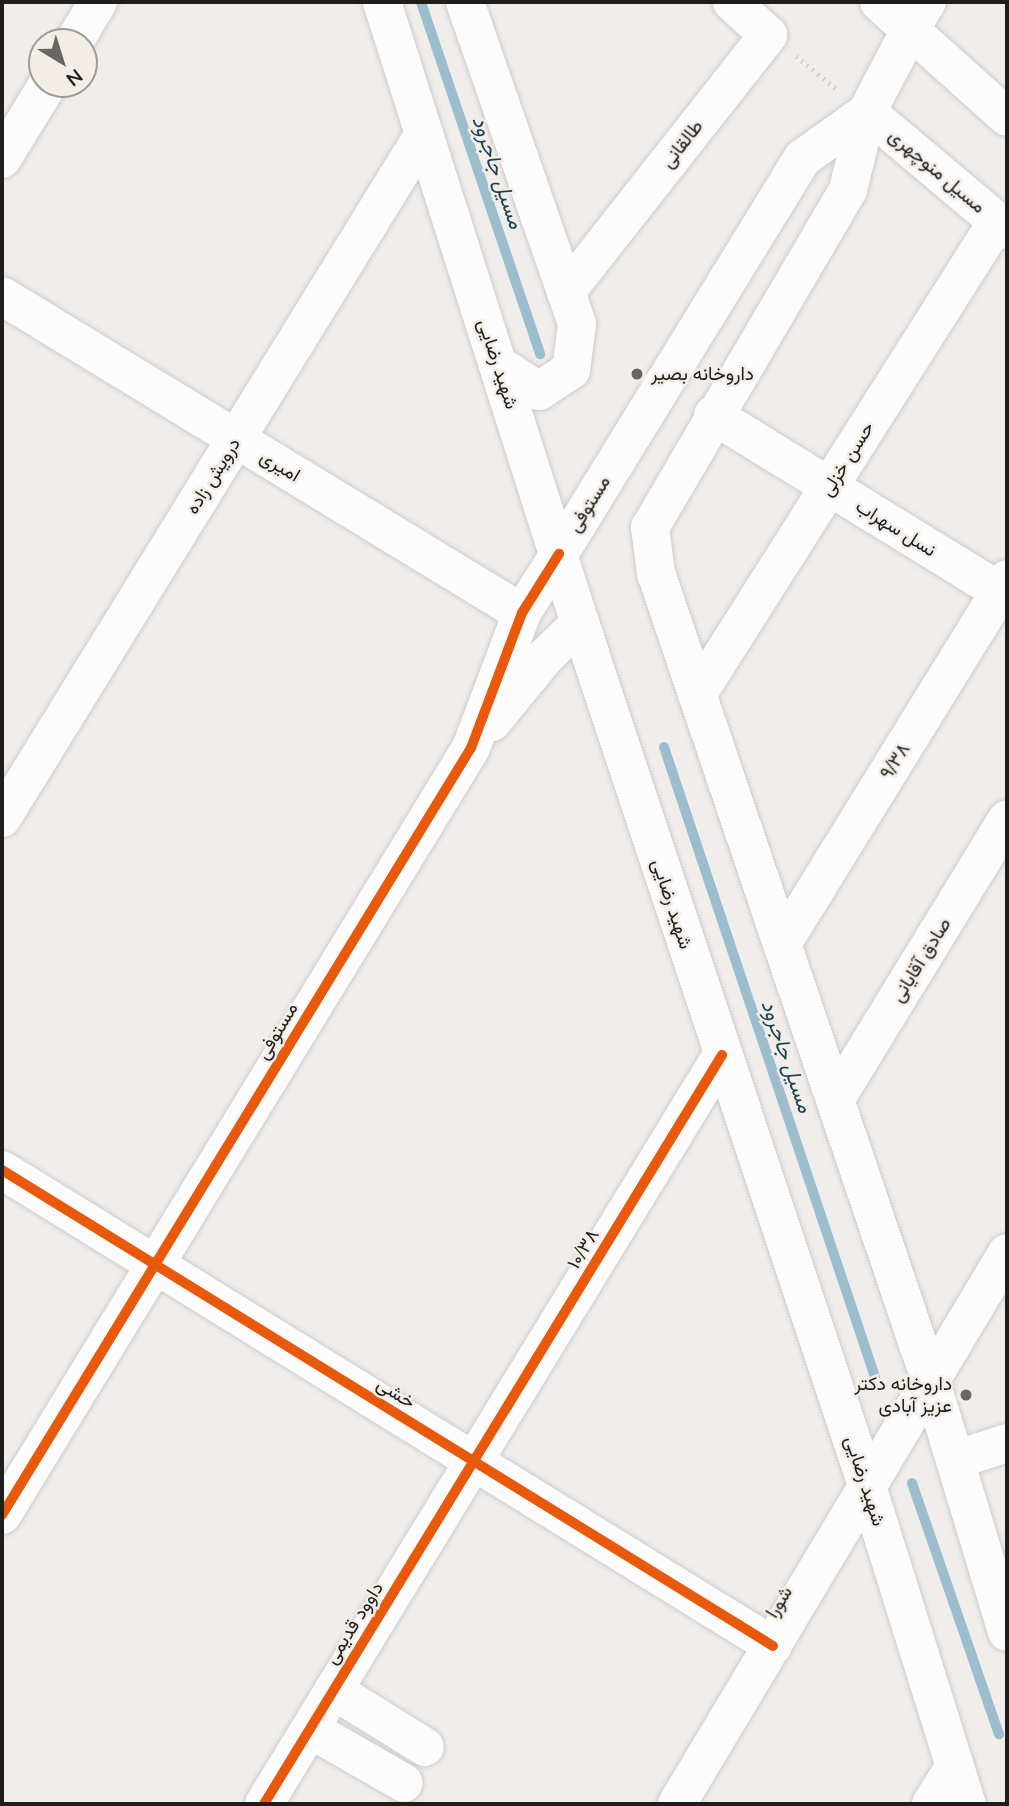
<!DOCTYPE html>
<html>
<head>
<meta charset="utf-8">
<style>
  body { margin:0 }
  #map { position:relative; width:1009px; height:1806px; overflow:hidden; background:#f0edeb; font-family:Mulish,Vazirmatn,sans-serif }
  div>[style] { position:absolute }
  .stream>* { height:10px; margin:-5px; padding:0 5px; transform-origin:5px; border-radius:5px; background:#9cbdcd }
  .path>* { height:4.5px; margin-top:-2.25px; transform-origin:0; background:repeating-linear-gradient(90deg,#d2d2d1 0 2px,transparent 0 7px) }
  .roads { filter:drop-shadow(0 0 2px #cdcbc9) drop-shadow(0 0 2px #cdcbc9) }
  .street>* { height:38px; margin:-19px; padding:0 19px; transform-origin:19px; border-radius:19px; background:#fdfcfc }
  .secondary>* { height:38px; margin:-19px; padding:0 19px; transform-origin:19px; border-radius:19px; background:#fdfcfc }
  .cycleway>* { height:10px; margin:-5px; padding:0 5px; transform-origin:5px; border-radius:5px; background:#e8590c }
  .dots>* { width:19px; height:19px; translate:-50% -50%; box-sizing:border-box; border:4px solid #f3ede8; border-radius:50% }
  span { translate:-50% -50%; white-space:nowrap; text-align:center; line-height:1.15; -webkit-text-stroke:5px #f3ede8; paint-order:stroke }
  .street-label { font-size:19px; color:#201e1c }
  .poi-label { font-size:19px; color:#201e1c }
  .left { translate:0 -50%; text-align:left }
  .right { translate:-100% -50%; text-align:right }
  .water-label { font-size:21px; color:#194254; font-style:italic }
  .frame { position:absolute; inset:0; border:4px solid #201e1c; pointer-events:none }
  .north { position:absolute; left:28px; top:28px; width:70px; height:70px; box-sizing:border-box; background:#f3ede8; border:2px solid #9f9a96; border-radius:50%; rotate:142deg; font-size:19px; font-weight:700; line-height:28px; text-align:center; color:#201e1c }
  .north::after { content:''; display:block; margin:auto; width:24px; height:32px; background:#696664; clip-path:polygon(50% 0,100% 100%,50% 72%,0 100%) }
</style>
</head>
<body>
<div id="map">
  <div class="stream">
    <div style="left:421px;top:2px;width:372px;rotate:71.3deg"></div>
    <div style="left:664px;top:747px;width:664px;rotate:71.48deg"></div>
    <div style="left:912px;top:1483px;width:266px;rotate:70.9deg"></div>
  </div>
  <div class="path">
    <div style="left:796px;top:56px;width:54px;rotate:39deg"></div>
  </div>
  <div class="roads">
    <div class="street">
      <div style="left:910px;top:30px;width:33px;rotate:-59deg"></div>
      <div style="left:74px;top:42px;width:47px;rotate:-59deg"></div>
      <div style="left:2px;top:159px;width:88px;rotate:-58.5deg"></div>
      <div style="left:566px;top:292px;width:327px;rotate:-51.8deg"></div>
      <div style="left:768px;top:35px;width:49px;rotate:-137.5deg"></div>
      <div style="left:2px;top:296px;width:609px;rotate:31.37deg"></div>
      <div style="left:713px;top:415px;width:345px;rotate:31.6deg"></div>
      <div style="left:697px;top:695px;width:560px;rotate:-57.62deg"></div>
      <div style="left:492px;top:722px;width:85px;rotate:-50.7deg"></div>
      <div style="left:546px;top:656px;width:47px;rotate:-44.1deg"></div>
      <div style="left:2px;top:818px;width:804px;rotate:-58.33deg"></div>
      <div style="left:782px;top:944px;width:429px;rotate:-58.3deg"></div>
      <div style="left:835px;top:1100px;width:329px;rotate:-58.5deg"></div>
      <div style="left:2px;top:1170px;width:906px;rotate:31.69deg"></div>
      <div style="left:955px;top:1460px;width:55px;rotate:-18.1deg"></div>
      <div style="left:2px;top:1515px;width:899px;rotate:-58.56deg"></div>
      <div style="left:471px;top:748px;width:144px;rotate:-69.3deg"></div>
      <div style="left:522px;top:613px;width:70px;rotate:-57.9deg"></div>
      <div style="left:333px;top:1690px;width:108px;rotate:31.8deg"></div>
      <div style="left:310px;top:1729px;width:108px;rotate:29.9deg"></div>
      <div style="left:264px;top:1804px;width:878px;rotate:-58.55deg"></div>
      <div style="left:677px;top:1804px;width:642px;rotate:-59.08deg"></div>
      <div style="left:931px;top:1804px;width:45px;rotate:-57.7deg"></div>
    </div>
    <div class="secondary">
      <div style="left:382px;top:2px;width:652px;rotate:72.32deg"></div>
      <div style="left:580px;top:623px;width:913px;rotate:71.6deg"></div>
      <div style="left:868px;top:1489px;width:330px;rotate:72.6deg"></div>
      <div style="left:465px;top:2px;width:341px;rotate:70.8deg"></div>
      <div style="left:577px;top:324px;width:46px;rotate:97.4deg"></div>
      <div style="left:571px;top:370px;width:38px;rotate:147deg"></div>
      <div style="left:539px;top:391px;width:48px;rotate:-147deg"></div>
      <div style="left:879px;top:2px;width:172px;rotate:41.9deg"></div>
      <div style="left:910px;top:30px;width:93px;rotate:117.7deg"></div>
      <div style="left:867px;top:112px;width:80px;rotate:103.7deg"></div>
      <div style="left:848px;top:190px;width:391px;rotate:120.4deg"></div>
      <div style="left:650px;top:527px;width:46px;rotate:82.6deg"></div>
      <div style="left:656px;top:573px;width:858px;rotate:71.23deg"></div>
      <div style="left:932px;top:1385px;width:258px;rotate:73.1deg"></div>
      <div style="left:867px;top:112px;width:183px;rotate:40.1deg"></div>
      <div style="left:559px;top:554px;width:465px;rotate:-58.4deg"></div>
      <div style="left:803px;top:158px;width:79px;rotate:-35.7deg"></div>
    </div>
  </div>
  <div class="cycleway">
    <div style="left:2px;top:1170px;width:906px;rotate:31.69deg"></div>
    <div style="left:2px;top:1515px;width:899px;rotate:-58.56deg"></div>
    <div style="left:471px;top:748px;width:144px;rotate:-69.3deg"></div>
    <div style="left:522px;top:613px;width:70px;rotate:-57.9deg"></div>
    <div style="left:264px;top:1804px;width:878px;rotate:-58.55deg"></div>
  </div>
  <div class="dots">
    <div style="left:637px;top:374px;background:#696664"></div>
    <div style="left:966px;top:1395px;background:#696664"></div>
  </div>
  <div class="street-label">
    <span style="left:682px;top:144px;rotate:-52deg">طالقانی</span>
    <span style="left:937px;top:171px;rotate:40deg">مسیل منوچهری</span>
    <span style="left:498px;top:364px;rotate:72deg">شهید رضایی</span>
    <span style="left:847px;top:459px;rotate:-58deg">حسن خزلی</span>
    <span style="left:280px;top:466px;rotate:31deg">امیری</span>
    <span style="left:213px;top:476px;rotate:-58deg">درویش زاده</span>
    <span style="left:589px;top:504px;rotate:-58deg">مستوفی</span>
    <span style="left:896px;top:528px;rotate:32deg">نسل سهراب</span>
    <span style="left:895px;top:761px;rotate:-58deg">۹/۳۸</span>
    <span style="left:672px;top:904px;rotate:72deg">شهید رضایی</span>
    <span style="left:921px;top:960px;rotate:-58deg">صادق آقایانی</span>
    <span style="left:277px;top:1031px;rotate:-59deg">مستوفی</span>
    <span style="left:583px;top:1249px;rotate:-59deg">۱۰/۳۸</span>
    <span style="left:396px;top:1393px;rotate:32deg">خشی</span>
    <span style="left:865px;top:1481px;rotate:72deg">شهید رضایی</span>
    <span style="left:779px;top:1602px;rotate:-59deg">شورا</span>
    <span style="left:354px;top:1623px;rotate:-58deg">داوود قدیمی</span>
  </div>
  <div class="poi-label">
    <span class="left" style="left:651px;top:374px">داروخانه بصیر</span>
    <span class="right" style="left:952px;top:1395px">داروخانه دکتر<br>عزیز آبادی</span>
  </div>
  <div class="water-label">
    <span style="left:499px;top:172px;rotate:71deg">مسیل جاجرود</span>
    <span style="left:788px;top:1056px;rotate:71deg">مسیل جاجرود</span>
  </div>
  <div class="frame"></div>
  <div class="north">N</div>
</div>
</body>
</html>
